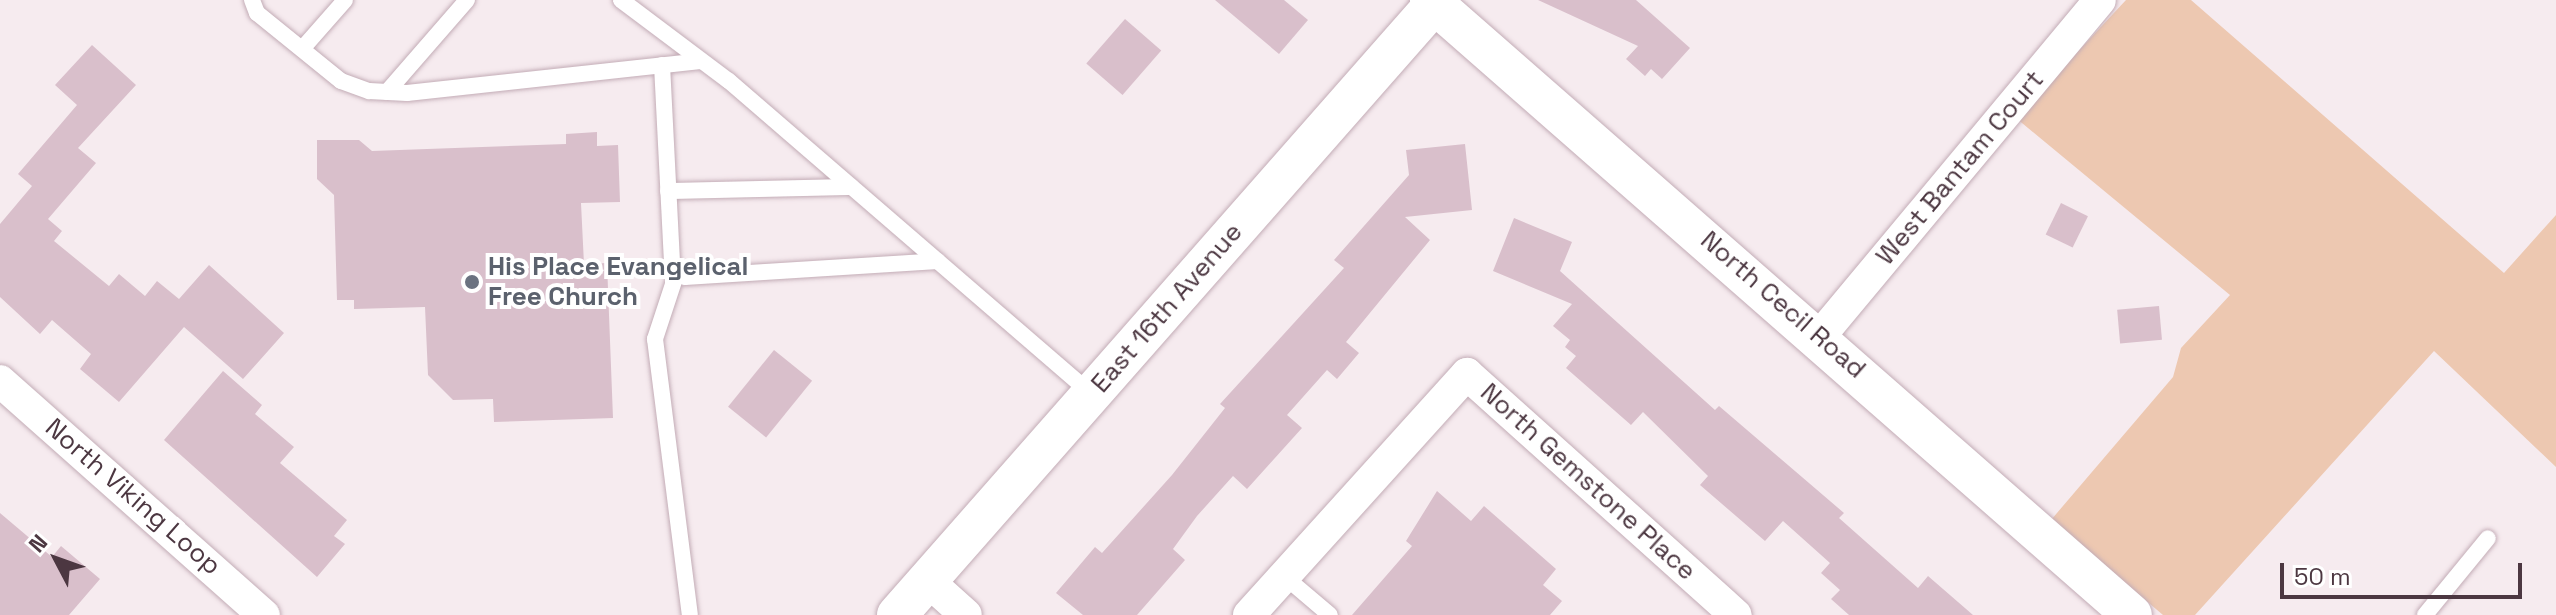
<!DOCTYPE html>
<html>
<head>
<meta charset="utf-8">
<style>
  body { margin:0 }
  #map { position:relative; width:2556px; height:615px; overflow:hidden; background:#f6ebef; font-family:"Space Grotesk",sans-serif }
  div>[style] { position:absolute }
  .green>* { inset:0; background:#edc8b1 }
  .building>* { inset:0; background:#d9bfcb; transform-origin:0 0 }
  .roads { filter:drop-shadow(0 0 2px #c3acb6) drop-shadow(0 0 2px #c3acb6) }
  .service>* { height:16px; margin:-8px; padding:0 8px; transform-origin:8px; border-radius:8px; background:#fff }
  .minor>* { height:32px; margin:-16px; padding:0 16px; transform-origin:16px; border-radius:16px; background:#fff }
  .tertiary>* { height:40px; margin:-20px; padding:0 20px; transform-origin:20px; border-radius:20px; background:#fff }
  .dots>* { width:22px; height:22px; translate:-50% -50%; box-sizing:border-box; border:4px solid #fff; border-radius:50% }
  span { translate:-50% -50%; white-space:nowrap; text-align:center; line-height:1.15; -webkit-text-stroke:8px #fff; paint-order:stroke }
  .street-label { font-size:26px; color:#4c3741 }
  .worship-label { font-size:26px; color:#5b616d; font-weight:700 }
  .left { translate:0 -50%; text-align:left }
  .north { position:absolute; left:16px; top:519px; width:80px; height:80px; -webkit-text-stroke:6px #fff; paint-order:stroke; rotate:311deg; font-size:22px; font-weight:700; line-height:32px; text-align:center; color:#4c3741 }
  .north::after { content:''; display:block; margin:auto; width:28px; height:36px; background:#4c3741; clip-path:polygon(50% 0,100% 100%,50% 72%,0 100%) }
  .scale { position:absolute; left:2280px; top:563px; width:242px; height:36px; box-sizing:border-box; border:4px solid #4c3741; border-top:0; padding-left:10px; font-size:24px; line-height:28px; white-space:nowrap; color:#4c3741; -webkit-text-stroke:6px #fff; paint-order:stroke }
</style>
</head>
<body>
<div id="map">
  <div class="green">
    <div style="clip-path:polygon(2126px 0,2191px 0,2504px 273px,2556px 215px,2556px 467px,2434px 351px,2195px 615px,2163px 615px,2051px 520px,2173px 377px,2181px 348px,2230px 295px,2016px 118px)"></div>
  </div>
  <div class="building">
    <div style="clip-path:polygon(1215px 0,1284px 0,1308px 20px,1279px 54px)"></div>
    <div style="clip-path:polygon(1538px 0,1636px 0,1690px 48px,1662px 79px,1651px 69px,1645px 76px,1626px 59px,1638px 46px)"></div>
    <div style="left:1125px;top:19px;width:48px;height:59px;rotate:41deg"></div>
    <div style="clip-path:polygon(92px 45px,136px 85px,78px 148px,96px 163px,48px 219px,62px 231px,54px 241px,109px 286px,119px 274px,145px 296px,157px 281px,179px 299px,209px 265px,284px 333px,243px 379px,184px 327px,119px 402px,80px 369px,91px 354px,52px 320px,40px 334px,0 297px,0 224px,32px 186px,18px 174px,77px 105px,55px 85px)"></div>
    <div style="clip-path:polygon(597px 132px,597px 146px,618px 145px,620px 202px,581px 203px,584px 264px,607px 263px,613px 418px,494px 422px,493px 399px,453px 400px,428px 375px,425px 307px,354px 309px,354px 300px,337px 300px,334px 195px,317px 179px,317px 140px,359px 140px,372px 151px,566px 144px,566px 134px)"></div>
    <div style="clip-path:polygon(1465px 144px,1472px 210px,1405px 217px,1430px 240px,1346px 342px,1359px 353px,1337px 379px,1327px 370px,1287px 415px,1302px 428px,1247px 489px,1233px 476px,1197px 516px,1173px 549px,1185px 560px,1137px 615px,1083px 615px,1056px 593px,1095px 547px,1102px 553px,1172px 475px,1225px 408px,1220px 404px,1344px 268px,1334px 260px,1409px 175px,1406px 150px)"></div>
    <div style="left:2061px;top:203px;width:30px;height:35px;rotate:26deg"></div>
    <div style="clip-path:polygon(1514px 218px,1572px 242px,1560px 271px,1715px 410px,1719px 406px,1844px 513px,1839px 518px,1918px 588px,1928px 576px,1973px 615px,1849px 615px,1831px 599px,1840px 590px,1821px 573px,1830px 563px,1783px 521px,1765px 541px,1700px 485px,1708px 476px,1643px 412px,1631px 425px,1566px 368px,1576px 356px,1565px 347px,1570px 340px,1553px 326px,1572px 304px,1493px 271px)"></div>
    <div style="left:2159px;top:306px;width:34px;height:42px;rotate:85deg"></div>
    <div style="left:774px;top:350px;width:49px;height:73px;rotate:39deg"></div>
    <div style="clip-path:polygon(223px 371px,262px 405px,255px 414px,294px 447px,280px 463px,347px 520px,334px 536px,345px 544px,317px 577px,164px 440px)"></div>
    <div style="clip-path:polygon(1437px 491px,1471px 521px,1484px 506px,1556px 569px,1543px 585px,1562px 601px,1550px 615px,1352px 615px,1412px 546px,1406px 541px)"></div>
    <div style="clip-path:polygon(0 513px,52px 557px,61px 546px,100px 579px,69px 615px,0 615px)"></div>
  </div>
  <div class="roads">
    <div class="service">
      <div style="left:252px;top:0;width:14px;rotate:69deg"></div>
      <div style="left:257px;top:13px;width:108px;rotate:39deg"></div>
      <div style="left:341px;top:81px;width:30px;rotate:20deg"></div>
      <div style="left:369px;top:91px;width:38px;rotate:3deg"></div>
      <div style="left:407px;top:93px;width:295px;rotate:-6.2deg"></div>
      <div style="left:621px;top:0;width:135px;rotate:36.9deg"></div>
      <div style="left:729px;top:81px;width:479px;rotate:40.8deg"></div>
      <div style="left:302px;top:49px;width:65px;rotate:-48.7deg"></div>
      <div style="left:662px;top:65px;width:198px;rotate:87.1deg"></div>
      <div style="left:672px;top:263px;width:19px;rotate:47deg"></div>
      <div style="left:685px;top:277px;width:253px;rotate:-3.6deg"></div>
      <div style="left:387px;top:92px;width:122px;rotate:-49deg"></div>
      <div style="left:668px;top:191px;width:183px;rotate:-1.3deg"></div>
      <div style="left:678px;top:269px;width:74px;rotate:108.2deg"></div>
      <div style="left:655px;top:339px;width:278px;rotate:82.8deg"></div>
      <div style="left:1284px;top:576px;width:60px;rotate:40.3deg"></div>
      <div style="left:2425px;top:615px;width:99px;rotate:-50.7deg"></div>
    </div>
    <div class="minor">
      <div style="left:1820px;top:336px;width:437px;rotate:-50.2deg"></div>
      <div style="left:0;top:381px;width:353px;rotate:41.6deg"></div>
      <div style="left:927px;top:580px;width:52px;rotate:41.9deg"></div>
      <div style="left:1249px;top:615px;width:325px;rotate:-47.9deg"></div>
      <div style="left:1467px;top:374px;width:361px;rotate:41.9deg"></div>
    </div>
    <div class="tertiary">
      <div style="left:1430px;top:0;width:933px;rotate:41.22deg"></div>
      <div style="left:897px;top:615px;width:819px;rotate:-48.66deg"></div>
    </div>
  </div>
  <div class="dots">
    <div style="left:472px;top:282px;background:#6b7280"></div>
  </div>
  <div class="street-label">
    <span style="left:1960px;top:168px;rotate:-50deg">West Bantam Court</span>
    <span style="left:1783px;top:305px;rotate:41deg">North Cecil Road</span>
    <span style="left:1167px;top:308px;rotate:-49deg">East 16th Avenue</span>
    <span style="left:1588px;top:482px;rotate:42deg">North Gemstone Place</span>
    <span style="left:133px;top:497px;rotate:41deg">North Viking Loop</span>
  </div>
  <div class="worship-label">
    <span class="left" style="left:488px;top:282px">His Place Evangelical<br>Free Church</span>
  </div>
  <div class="north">N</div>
  <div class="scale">50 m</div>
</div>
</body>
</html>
